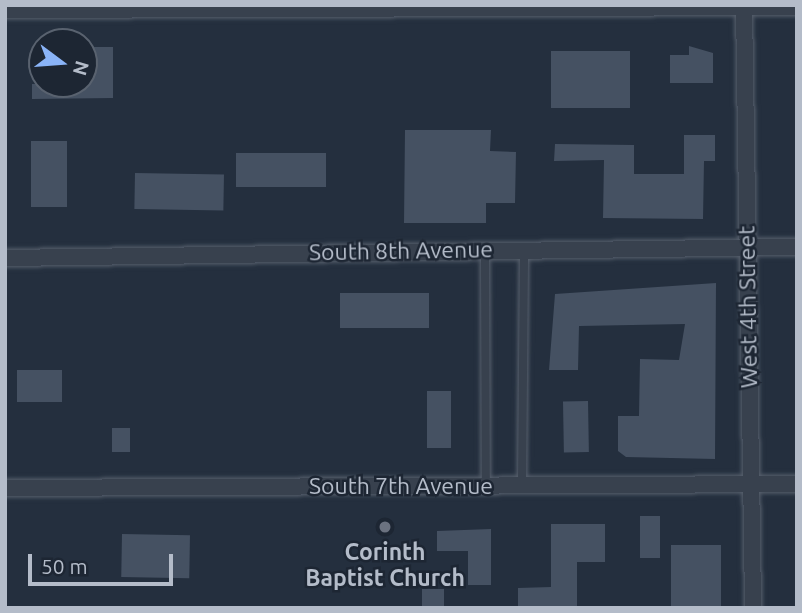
<!DOCTYPE html>
<html>
<head>
<meta charset="utf-8">
<style>
  body { margin:0 }
  #map { position:relative; width:802px; height:613px; overflow:hidden; background:#242f3e; font-family:Ubuntu,sans-serif }
  div>[style] { position:absolute }
  .building>* { inset:0; background:#455162; transform-origin:0 0 }
  .roads { filter:drop-shadow(0 0 2px #565f6c) drop-shadow(0 0 2px #565f6c) }
  .service>* { height:8px; margin:-4px; padding:0 4px; transform-origin:4px; border-radius:4px; background:#38414e }
  .minor>* { height:16px; margin:-8px; padding:0 8px; transform-origin:8px; border-radius:8px; background:#38414e }
  .dots>* { width:19px; height:19px; translate:-50% -50%; box-sizing:border-box; border:4px solid #1d2633; border-radius:50% }
  span { translate:-50% -50%; white-space:nowrap; text-align:center; line-height:1.15; -webkit-text-stroke:5px #1d2633; paint-order:stroke }
  .street-label { font-size:23px; color:#b4bcc9 }
  .poi-label { font-size:23px; color:#b4bcc9; font-weight:700 }
  .frame { position:absolute; inset:0; border:7px solid #b4bcc9; pointer-events:none }
  .north { position:absolute; left:28px; top:28px; width:70px; height:70px; box-sizing:border-box; background:#1d2633; border:2px solid #59626f; border-radius:50%; rotate:106deg; font-size:19px; font-weight:700; line-height:28px; text-align:center; color:#b4bcc9 }
  .north::after { content:''; display:block; margin:auto; width:24px; height:32px; background:#8ab4f8; clip-path:polygon(50% 0,100% 100%,50% 72%,0 100%) }
  .scale { position:absolute; left:28px; top:554px; width:145px; height:32px; box-sizing:border-box; border:4px solid #b4bcc9; border-top:0; padding-left:9px; font-size:21px; line-height:24px; white-space:nowrap; color:#b4bcc9; -webkit-text-stroke:5px #1d2633; paint-order:stroke }
</style>
</head>
<body>
<div id="map">
  <div class="building">
    <div style="clip-path:polygon(689px 46px,713px 53px,713px 83px,670px 83px,670px 55px,689px 55px)"></div>
    <div style="clip-path:polygon(84px 47px,113px 47px,113px 98px,32px 99px,32px 84px,84px 84px)"></div>
    <div style="left:551px;top:51px;width:79px;height:57px"></div>
    <div style="clip-path:polygon(405px 130px,491px 130px,490px 151px,516px 152px,515px 203px,486px 203px,486px 223px,404px 223px)"></div>
    <div style="clip-path:polygon(684px 135px,715px 135px,715px 161px,704px 161px,703px 219px,603px 218px,604px 160px,554px 161px,555px 144px,634px 145px,634px 174px,684px 174px)"></div>
    <div style="left:31px;top:141px;width:36px;height:66px"></div>
    <div style="left:236px;top:153px;width:90px;height:34px"></div>
    <div style="left:135px;top:173px;width:89px;height:36px;rotate:1deg"></div>
    <div style="clip-path:polygon(716px 283px,715px 459px,626px 457px,618px 451px,618px 416px,639px 416px,640px 359px,679px 360px,685px 324px,579px 326px,578px 370px,549px 370px,555px 294px)"></div>
    <div style="left:429px;top:293px;width:35px;height:89px;rotate:90deg"></div>
    <div style="left:17px;top:370px;width:45px;height:32px"></div>
    <div style="left:427px;top:391px;width:24px;height:57px"></div>
    <div style="left:588px;top:401px;width:51px;height:25px;rotate:89deg"></div>
    <div style="left:112px;top:428px;width:18px;height:24px"></div>
    <div style="left:640px;top:516px;width:20px;height:42px"></div>
    <div style="clip-path:polygon(551px 524px,605px 524px,605px 562px,577px 562px,577px 607px,518px 607px,518px 588px,551px 587px)"></div>
    <div style="clip-path:polygon(491px 529px,491px 585px,468px 585px,468px 551px,437px 551px,437px 531px)"></div>
    <div style="left:122px;top:534px;width:68px;height:43px;rotate:1deg"></div>
    <div style="left:671px;top:545px;width:50px;height:61px"></div>
    <div style="left:422px;top:589px;width:22px;height:17px"></div>
  </div>
  <div class="roads">
    <div class="service">
      <div style="left:485px;top:250px;width:235px;rotate:89.8deg"></div>
      <div style="left:522px;top:485px;width:236px;rotate:-89.5deg"></div>
    </div>
    <div class="minor">
      <div style="left:744px;top:5px;width:603px;rotate:89.14deg"></div>
      <div style="left:5px;top:10px;width:792px;rotate:-0.22deg"></div>
      <div style="left:5px;top:258px;width:792px;rotate:-0.8deg"></div>
      <div style="left:5px;top:488px;width:792px;rotate:-0.29deg"></div>
    </div>
  </div>
  <div class="dots">
    <div style="left:385px;top:527px;background:#6b7280"></div>
  </div>
  <div class="street-label">
    <span style="left:401px;top:251px;rotate:-1deg">South 8th Avenue</span>
    <span style="left:748px;top:307px;rotate:-91deg">West 4th Street</span>
    <span style="left:401px;top:486px">South 7th Avenue</span>
  </div>
  <div class="poi-label">
    <span style="left:385px;top:565px">Corinth<br>Baptist Church</span>
  </div>
  <div class="frame"></div>
  <div class="north">N</div>
  <div class="scale">50 m</div>
</div>
</body>
</html>
